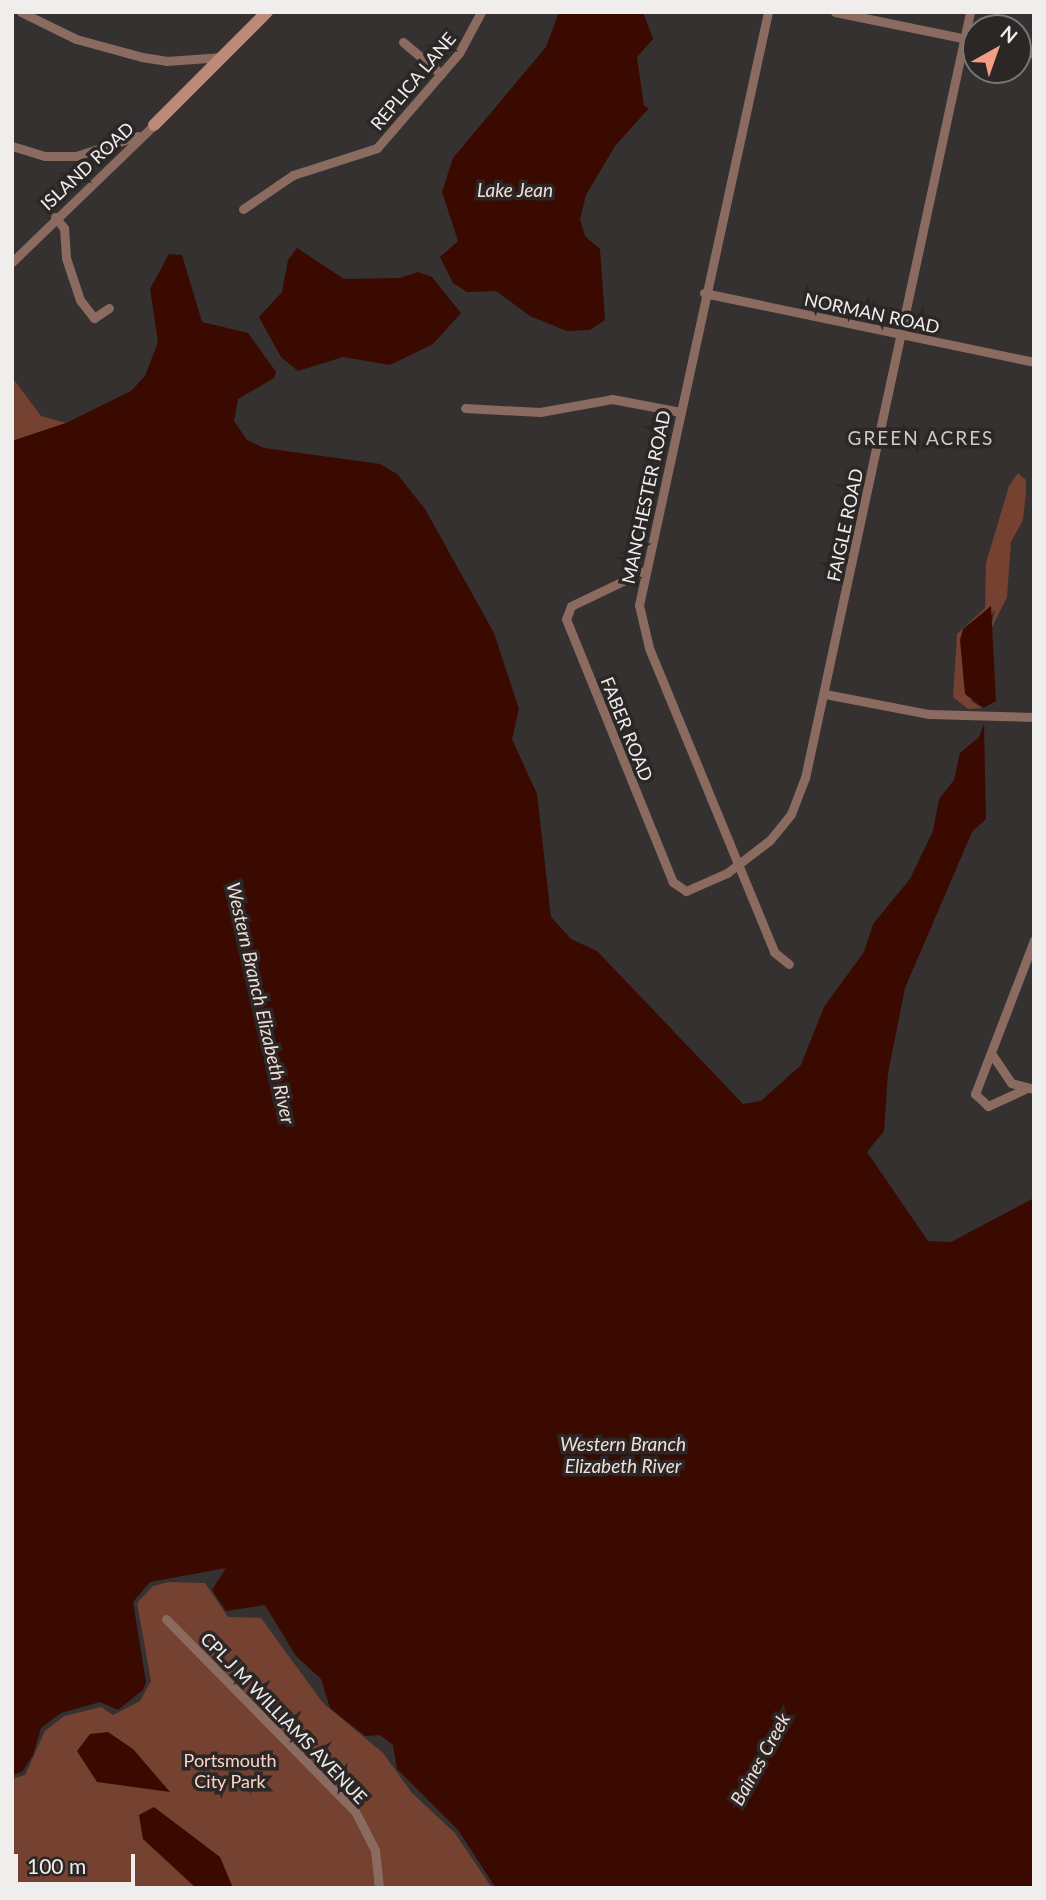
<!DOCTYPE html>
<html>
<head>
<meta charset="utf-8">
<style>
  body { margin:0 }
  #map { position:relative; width:1046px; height:1900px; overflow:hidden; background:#343130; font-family:Lato,sans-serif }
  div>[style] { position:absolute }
  .green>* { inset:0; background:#754130 }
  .water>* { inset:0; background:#3a0900 }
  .street>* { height:9px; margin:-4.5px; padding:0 4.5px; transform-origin:4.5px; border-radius:4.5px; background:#8b6a60 }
  .secondary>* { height:12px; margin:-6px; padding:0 6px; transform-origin:6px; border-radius:6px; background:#bd8978 }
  span { translate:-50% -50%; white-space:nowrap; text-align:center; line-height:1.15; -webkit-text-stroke:7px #2a2726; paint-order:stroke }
  .street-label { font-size:18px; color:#f0eeed }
  .park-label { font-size:18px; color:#fed3c5 }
  .water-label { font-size:19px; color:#f3ded7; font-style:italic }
  .neighbourhood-label { font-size:19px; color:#cdc9c7; letter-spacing:2px }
  .frame { position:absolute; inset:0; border:14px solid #f0eeed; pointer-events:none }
  .north { position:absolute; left:962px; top:14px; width:70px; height:70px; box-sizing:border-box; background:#2a2726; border:2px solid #797776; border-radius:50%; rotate:40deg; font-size:19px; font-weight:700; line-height:28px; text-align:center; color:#f0eeed }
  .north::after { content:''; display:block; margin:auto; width:24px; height:32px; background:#f39f84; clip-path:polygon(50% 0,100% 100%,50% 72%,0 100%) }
  .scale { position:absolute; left:14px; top:1854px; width:121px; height:32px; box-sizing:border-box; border:4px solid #f0eeed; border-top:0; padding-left:9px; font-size:21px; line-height:24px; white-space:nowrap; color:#f0eeed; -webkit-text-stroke:5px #2a2726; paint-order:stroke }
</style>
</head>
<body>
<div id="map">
  <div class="green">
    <div style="clip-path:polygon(12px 377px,41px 416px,66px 423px,12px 441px)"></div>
    <div style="clip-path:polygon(1018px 473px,1026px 480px,1026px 492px,1023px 520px,1011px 542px,1007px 597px,990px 631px,995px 610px,962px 652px,972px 702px,983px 708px,968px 709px,953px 697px,957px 634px,985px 608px,986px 563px,1009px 486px)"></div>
    <div style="clip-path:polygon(169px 1582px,205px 1583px,228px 1617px,261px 1618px,323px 1703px,383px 1753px,412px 1793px,455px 1833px,492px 1888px,12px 1888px,12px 1779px,25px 1775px,45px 1731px,64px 1716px,101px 1707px,113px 1715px,140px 1701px,151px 1681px,137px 1603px,153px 1586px)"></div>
  </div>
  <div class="water">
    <div style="clip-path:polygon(559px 12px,643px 12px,653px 39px,637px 57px,644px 106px,649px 108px,615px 146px,586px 195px,580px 219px,585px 236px,600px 249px,605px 320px,590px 330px,567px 331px,530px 316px,496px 291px,467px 292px,453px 283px,440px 257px,458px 241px,442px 192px,453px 158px,546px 47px)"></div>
    <div style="clip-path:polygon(297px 248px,344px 279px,400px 278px,418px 272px,432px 277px,461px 313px,433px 344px,390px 365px,343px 357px,298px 371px,281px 357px,259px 317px,282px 292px,288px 260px)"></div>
    <div style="clip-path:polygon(169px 254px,182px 255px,202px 322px,248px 333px,276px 372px,274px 378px,238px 399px,234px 421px,247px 440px,264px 448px,380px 464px,397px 474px,425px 509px,494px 633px,519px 709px,512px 739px,537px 794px,551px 917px,571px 939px,597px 951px,743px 1104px,761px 1101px,801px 1065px,824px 1007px,864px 952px,873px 924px,910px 879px,933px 831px,939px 799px,954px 780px,960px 753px,979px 737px,984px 724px,986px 819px,972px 832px,905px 988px,888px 1073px,884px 1131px,867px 1152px,928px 1241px,951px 1242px,1034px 1198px,1034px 1888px,496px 1888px,458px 1830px,397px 1769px,393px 1745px,380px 1735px,365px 1736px,330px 1708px,321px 1679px,296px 1656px,265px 1605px,226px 1611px,212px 1590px,226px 1568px,150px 1582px,133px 1602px,146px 1682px,143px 1690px,118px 1710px,100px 1702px,61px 1713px,41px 1728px,33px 1755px,22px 1772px,12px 1775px,12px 441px,66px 423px,131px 391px,145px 376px,158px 342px,150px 289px)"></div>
    <div style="clip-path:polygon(991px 606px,996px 701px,983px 708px,965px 694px,960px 640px,963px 629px)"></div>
    <div style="clip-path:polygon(108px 1732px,133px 1749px,170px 1792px,97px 1782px,77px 1751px,90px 1734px)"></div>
    <div style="clip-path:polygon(154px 1807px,220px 1857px,233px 1888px,196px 1888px,143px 1839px,139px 1815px)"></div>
  </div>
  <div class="street">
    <div style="left:21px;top:12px;width:61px;rotate:26.1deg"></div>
    <div style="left:76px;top:39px;width:68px;rotate:15.3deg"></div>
    <div style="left:142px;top:57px;width:24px;rotate:9deg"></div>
    <div style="left:166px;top:61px;width:57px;rotate:-4deg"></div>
    <div style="left:768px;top:12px;width:607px;rotate:102.27deg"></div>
    <div style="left:639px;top:605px;width:44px;rotate:76.9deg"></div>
    <div style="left:649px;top:648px;width:329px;rotate:67.6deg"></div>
    <div style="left:774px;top:952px;width:19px;rotate:39deg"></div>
    <div style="left:835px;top:12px;width:144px;rotate:11.6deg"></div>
    <div style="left:403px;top:42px;width:50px;rotate:40.1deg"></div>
    <div style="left:1018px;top:50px;width:16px;rotate:14deg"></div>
    <div style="left:12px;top:146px;width:34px;rotate:17deg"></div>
    <div style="left:45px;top:156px;width:31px"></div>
    <div style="left:76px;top:156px;width:65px;rotate:-17.9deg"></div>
    <div style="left:243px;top:209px;width:60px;rotate:-34.2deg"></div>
    <div style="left:293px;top:175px;width:88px;rotate:-17.8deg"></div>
    <div style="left:377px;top:148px;width:125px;rotate:-49.2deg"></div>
    <div style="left:459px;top:53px;width:47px;rotate:-61.8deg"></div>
    <div style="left:55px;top:217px;width:14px;rotate:51deg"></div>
    <div style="left:64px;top:228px;width:30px;rotate:86deg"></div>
    <div style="left:66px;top:258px;width:44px;rotate:71.6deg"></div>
    <div style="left:80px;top:300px;width:23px;rotate:52deg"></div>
    <div style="left:94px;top:318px;width:18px;rotate:-34deg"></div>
    <div style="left:12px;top:262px;width:197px;rotate:-44deg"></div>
    <div style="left:704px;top:293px;width:337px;rotate:11.8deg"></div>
    <div style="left:465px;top:408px;width:75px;rotate:3.1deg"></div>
    <div style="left:540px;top:412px;width:73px;rotate:-10.2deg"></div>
    <div style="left:612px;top:399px;width:70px;rotate:10.7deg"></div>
    <div style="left:644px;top:571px;width:81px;rotate:154.4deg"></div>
    <div style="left:571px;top:606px;width:14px;rotate:111deg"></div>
    <div style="left:566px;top:619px;width:284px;rotate:67.9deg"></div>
    <div style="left:673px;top:882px;width:16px;rotate:35deg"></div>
    <div style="left:686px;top:891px;width:45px;rotate:-23.7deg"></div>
    <div style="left:727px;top:873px;width:54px;rotate:-37.5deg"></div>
    <div style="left:770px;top:840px;width:33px;rotate:-51deg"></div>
    <div style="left:791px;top:814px;width:39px;rotate:-69deg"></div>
    <div style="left:805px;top:778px;width:784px;rotate:-77.84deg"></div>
    <div style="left:825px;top:694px;width:106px;rotate:10.9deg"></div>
    <div style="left:929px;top:714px;width:105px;rotate:1.6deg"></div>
    <div style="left:993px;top:1056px;width:32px;rotate:56deg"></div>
    <div style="left:1011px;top:1083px;width:24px;rotate:15deg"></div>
    <div style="left:1025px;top:1089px;width:41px;rotate:155.3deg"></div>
    <div style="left:988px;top:1106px;width:18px;rotate:-137deg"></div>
    <div style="left:975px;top:1094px;width:165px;rotate:-69deg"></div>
    <div style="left:166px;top:1619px;width:269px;rotate:45.5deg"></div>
    <div style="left:355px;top:1811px;width:44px;rotate:62.9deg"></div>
    <div style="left:375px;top:1850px;width:38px;rotate:84deg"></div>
  </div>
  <div class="secondary">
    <div style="left:154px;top:125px;width:160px;rotate:-45deg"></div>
  </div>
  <div class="street-label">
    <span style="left:413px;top:81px;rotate:-50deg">REPLICA LANE</span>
    <span style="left:87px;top:166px;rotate:-43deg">ISLAND ROAD</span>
    <span style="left:872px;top:313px;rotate:12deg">NORMAN ROAD</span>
    <span style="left:646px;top:497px;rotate:-78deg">MANCHESTER ROAD</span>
    <span style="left:845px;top:525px;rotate:-78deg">FAIGLE ROAD</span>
    <span style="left:627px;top:729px;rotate:68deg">FABER ROAD</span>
    <span style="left:284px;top:1718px;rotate:46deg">CPL J M WILLIAMS AVENUE</span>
  </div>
  <div class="park-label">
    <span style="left:230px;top:1771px">Portsmouth<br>City Park</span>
  </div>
  <div class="water-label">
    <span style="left:515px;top:190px">Lake Jean</span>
    <span style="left:261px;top:1003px;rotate:77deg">Western Branch Elizabeth River</span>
    <span style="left:623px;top:1455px">Western Branch<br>Elizabeth River</span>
    <span style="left:760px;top:1759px;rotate:-61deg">Baines Creek</span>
  </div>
  <div class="neighbourhood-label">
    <span style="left:921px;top:438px">GREEN ACRES</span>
  </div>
  <div class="frame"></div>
  <div class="north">N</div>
  <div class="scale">100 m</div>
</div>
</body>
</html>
